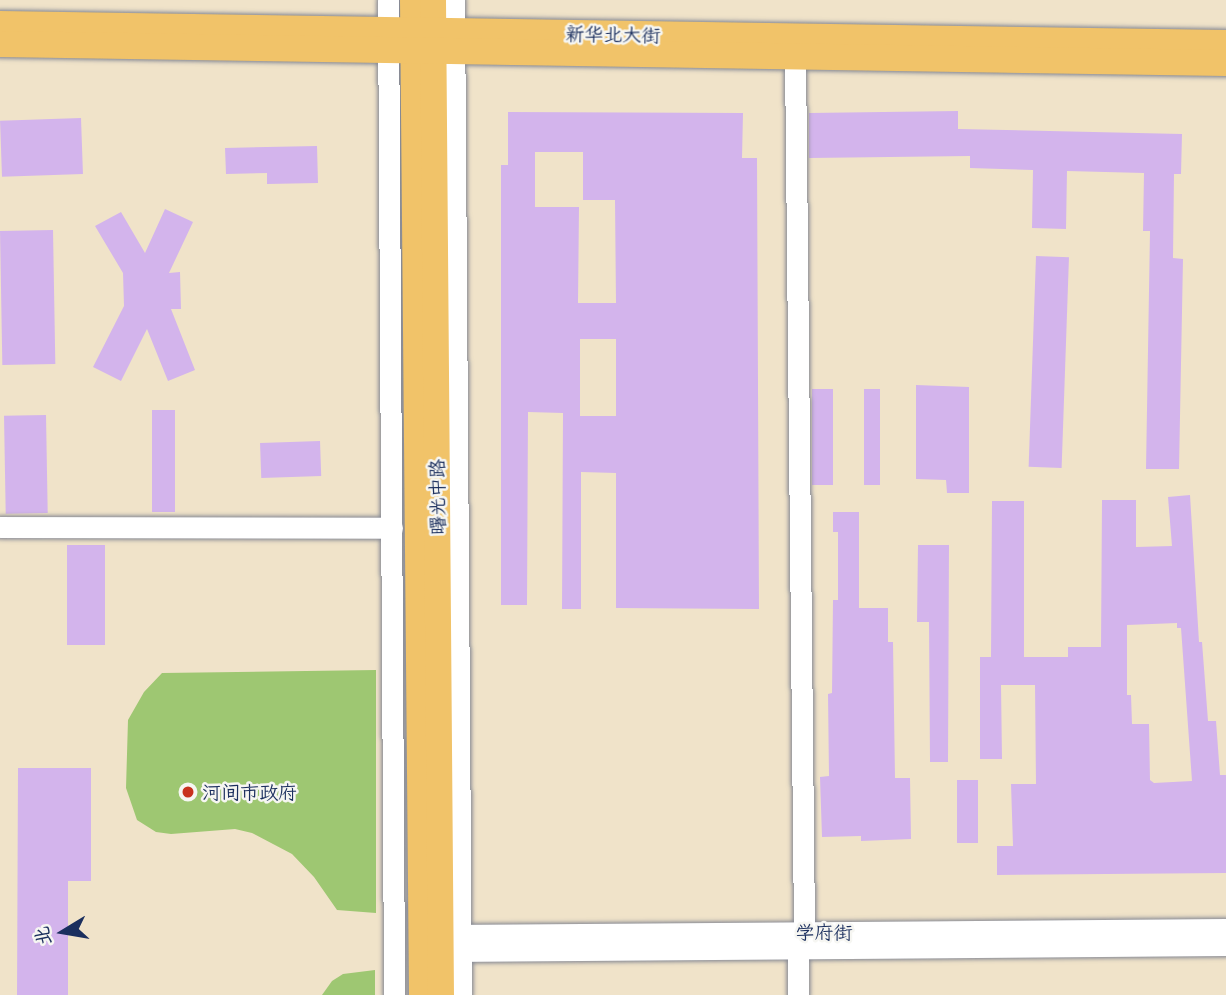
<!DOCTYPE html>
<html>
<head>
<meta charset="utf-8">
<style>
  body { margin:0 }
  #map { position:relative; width:1226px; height:995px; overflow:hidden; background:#f0e3c9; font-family:Mali,"LXGW WenKai TC",sans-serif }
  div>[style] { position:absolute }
  .green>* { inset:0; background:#9ec772 }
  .building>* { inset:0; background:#d3b4ec; transform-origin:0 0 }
  .roads { filter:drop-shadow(0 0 2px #868994) drop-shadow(0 0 2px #868994) }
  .minor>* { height:21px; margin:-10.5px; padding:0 10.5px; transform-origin:10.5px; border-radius:10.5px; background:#fff }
  .major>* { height:26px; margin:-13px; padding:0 13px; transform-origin:13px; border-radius:13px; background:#f1c369 }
  .dots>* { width:19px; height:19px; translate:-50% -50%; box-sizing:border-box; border:4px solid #f6f6f2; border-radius:50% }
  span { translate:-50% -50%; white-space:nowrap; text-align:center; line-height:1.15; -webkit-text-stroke:5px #f6f6f2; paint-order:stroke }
  .street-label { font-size:19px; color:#1b2f5e }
  .poi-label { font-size:19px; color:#1b2f5e }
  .left { translate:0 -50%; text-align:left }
  .north { position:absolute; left:28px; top:897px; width:70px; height:70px; -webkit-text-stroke:5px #f6f6f2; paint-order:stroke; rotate:259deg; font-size:19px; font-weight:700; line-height:28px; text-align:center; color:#1b2f5e }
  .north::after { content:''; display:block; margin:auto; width:24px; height:32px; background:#1b2f5e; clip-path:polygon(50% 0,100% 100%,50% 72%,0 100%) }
</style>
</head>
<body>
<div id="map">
  <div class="green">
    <div style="clip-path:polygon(376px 670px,376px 913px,337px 910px,314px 877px,292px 854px,252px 833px,235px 829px,171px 834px,156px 832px,137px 820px,126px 788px,128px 720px,144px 692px,162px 673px)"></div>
    <div style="clip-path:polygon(375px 970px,375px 995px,322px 995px,332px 981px,343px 974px)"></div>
  </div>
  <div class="building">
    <div style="clip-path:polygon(958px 111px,958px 129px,1182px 134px,1181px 174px,1174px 174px,1173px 258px,1183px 259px,1179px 469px,1146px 469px,1150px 231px,1143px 231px,1144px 173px,1067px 171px,1066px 229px,1032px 228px,1033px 170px,970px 168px,970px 156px,809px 158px,809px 113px)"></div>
    <div style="clip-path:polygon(evenodd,508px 112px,743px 113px,742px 158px,757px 158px,759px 609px,616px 608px,616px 473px,581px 472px,581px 609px,562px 609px,563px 413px,528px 412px,527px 605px,501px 605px,501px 165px,508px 165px,508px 112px,535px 152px,583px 152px,583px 200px,615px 200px,616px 303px,578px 303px,579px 207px,535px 207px,535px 152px,508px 112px,580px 339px,616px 339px,616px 416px,580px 416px,580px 339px)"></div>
    <div style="left:81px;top:118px;width:56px;height:81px;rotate:88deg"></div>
    <div style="clip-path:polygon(317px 146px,318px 183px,267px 184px,267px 173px,226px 174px,225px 148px)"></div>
    <div style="clip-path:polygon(165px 209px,193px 222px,169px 273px,180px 272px,181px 309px,171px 309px,195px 370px,168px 381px,147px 329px,121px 381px,93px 367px,124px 306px,123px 273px,95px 226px,121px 212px,145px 253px)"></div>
    <div style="left:53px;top:230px;width:134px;height:53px;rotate:89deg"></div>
    <div style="left:1036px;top:256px;width:33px;height:211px;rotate:2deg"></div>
    <div style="clip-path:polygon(916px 385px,969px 387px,969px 493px,947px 493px,946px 480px,916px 479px)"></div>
    <div style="left:812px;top:389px;width:21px;height:96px"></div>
    <div style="left:864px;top:389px;width:16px;height:96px"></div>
    <div style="left:152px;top:410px;width:23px;height:102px"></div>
    <div style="left:46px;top:415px;width:98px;height:42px;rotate:89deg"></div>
    <div style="left:320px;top:441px;width:35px;height:60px;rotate:88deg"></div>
    <div style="clip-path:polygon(evenodd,1190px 495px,1199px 642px,1202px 642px,1208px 721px,1216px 721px,1220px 775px,1226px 775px,1226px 873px,997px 875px,997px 846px,1013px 846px,1011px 784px,1036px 784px,1035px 685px,1001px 685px,1002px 759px,980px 759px,980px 657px,991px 657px,992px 501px,1024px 501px,1024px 657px,1068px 657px,1068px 647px,1101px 647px,1102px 500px,1136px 500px,1136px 547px,1172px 546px,1168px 497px,1190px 495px,1177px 623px,1177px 628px,1181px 628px,1192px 781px,1154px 783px,1150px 780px,1149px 724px,1132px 724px,1131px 695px,1127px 695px,1127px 625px,1177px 623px)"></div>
    <div style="clip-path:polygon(833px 512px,859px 512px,859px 608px,888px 608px,888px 642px,893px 642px,895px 778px,910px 778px,911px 839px,861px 841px,861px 836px,822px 837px,820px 777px,829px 776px,828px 694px,832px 693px,833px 600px,838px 600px,838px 532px,833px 532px)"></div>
    <div style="left:67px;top:545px;width:38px;height:100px"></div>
    <div style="clip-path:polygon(918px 545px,949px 545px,948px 762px,930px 762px,929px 622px,917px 622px)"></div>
    <div style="clip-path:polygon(18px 768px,91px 768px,91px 881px,68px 881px,68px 995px,17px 995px)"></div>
    <div style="left:957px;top:780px;width:21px;height:63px"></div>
  </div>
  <div class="roads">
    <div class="minor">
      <div style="left:388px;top:0;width:995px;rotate:89.65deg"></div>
      <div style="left:454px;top:0;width:995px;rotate:89.6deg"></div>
      <div style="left:795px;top:56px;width:876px;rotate:89.41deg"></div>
      <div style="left:0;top:527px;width:392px;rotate:0.1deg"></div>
      <div style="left:448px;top:935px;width:778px;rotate:-0.44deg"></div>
      <div style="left:448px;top:951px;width:778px;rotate:-0.44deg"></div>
      <div style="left:798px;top:995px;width:47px;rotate:-90deg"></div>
    </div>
    <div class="major">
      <div style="left:413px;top:0;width:995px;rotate:89.48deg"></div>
      <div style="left:433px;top:0;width:995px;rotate:89.54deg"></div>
      <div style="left:0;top:24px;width:1226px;rotate:0.89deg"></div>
      <div style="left:0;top:44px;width:1226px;rotate:0.89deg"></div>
    </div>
  </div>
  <div class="dots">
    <div style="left:188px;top:792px;background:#c8321e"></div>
  </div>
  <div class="street-label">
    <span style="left:613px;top:34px;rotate:1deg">新华北大街</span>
    <span style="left:437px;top:497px;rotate:-91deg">曙光中路</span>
    <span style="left:824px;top:932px">学府街</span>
  </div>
  <div class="poi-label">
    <span class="left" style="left:202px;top:792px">河间市政府</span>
  </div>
  <div class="north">北</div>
</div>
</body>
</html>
